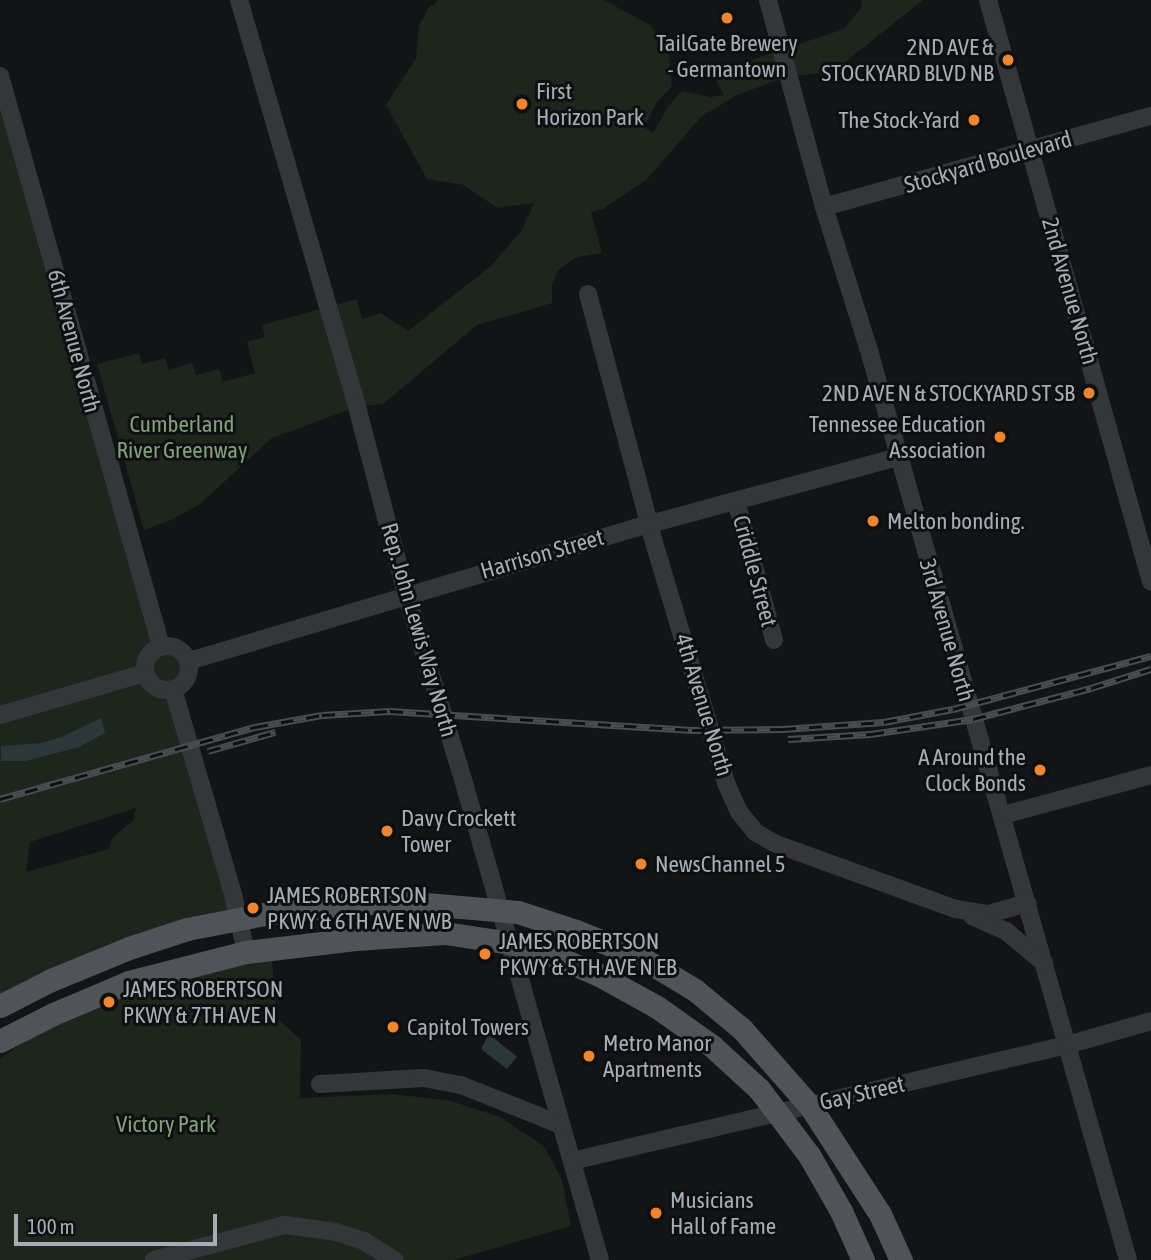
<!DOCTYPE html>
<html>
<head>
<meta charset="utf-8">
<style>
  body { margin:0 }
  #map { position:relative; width:1151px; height:1260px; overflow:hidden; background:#131415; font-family:"Asap Condensed",sans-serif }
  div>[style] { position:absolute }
  .green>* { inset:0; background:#1e251d }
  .water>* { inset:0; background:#2c373a }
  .minor>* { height:18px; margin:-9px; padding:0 9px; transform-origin:9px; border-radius:9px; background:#34363a }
  .minor>.ring { margin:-9px; padding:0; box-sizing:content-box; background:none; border:18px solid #34363a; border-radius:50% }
  .major>* { height:23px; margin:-11.5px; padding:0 11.5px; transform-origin:11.5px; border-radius:11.5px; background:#505459 }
  .rail>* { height:7px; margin-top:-3.5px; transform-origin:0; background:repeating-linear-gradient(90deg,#0e0f10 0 13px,#494d51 0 26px); box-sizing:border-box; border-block:2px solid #494d51 }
  .dots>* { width:19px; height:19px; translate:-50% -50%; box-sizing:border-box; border:4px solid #0e0f10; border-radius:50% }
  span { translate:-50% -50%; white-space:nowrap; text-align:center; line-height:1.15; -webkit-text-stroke:6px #0e0f10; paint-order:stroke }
  .poi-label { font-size:23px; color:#a5adb5 }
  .right { translate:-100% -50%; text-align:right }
  .left { translate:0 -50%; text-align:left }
  .street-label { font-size:23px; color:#a5adb5 }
  .park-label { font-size:23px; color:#82a07c }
  .scale { position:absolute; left:14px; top:1214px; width:203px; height:32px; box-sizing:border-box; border:4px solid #a5adb5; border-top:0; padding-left:9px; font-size:21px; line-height:24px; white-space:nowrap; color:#a5adb5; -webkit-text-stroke:5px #0e0f10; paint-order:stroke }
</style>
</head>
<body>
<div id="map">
  <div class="green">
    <div style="clip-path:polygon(437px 0,604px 0,650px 25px,668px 48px,672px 86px,657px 102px,644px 127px,653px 133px,667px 108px,682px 91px,711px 97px,724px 95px,713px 73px,844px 29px,862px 7px,861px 0,923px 0,834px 71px,782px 78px,735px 96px,701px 117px,646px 180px,603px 209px,591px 212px,602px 253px,577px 257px,558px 270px,552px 285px,552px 303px,477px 325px,383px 404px,356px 407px,272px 438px,200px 504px,171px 520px,144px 530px,97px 364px,139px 353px,142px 364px,165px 358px,169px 370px,192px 363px,196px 375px,219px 369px,223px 382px,255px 373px,247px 342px,265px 337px,262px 325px,357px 299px,362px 319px,381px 313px,408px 331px,491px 266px,522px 230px,534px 203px,497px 208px,464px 185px,427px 179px,386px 105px,416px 58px,419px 26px,430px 5px,434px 6px)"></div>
    <div style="clip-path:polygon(evenodd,0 76px,164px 646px,181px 649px,190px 667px,187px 678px,177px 687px,240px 918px,0 1006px,0 76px,136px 808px,133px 821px,112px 838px,109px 849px,26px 872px,30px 842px,136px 808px)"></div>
    <div style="clip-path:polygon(272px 959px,277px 1018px,301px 1040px,300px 1098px,393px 1094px,451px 1101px,500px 1117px,544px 1146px,562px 1180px,571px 1226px,454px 1260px,0 1260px,0 1058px,57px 1021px,152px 984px)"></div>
  </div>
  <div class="water">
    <div style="clip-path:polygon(101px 718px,105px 733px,79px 747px,26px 761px,1px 761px,1px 746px,42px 743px,64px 736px)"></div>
    <div style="clip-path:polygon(489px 1034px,517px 1057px,507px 1069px,481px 1049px)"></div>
  </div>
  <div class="minor">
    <div style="left:239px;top:0;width:424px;rotate:73.8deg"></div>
    <div style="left:357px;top:407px;width:193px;rotate:75.3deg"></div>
    <div style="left:406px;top:594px;width:190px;rotate:72.9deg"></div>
    <div style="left:462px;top:776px;width:503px;rotate:74.09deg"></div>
    <div style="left:768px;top:0;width:214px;rotate:74.9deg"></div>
    <div style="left:824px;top:207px;width:147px;rotate:72.6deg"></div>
    <div style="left:868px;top:347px;width:949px;rotate:74.1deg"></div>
    <div style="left:988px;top:0;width:604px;rotate:74.35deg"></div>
    <div style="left:0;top:76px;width:592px;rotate:74.23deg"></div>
    <div style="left:824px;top:207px;width:339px;rotate:-15.6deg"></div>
    <div style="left:588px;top:294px;width:253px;rotate:75.1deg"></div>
    <div style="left:653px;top:539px;width:257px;rotate:73.3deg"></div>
    <div style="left:727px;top:785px;width:30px;rotate:66deg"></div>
    <div style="left:739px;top:812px;width:26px;rotate:51deg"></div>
    <div style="left:755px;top:832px;width:24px;rotate:30deg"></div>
    <div style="left:776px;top:844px;width:191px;rotate:19.9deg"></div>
    <div style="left:956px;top:909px;width:33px;rotate:9deg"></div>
    <div style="left:989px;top:914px;width:40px;rotate:-16deg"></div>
    <div style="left:736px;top:501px;width:144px;rotate:74.7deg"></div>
    <div class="ring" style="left:145px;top:646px;width:26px;height:26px"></div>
    <div style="left:189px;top:661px;width:465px;rotate:-16.6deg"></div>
    <div style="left:635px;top:528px;width:272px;rotate:-15.1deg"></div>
    <div style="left:173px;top:689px;width:214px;rotate:73.7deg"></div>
    <div style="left:233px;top:894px;width:59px;rotate:77.4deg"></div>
    <div style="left:0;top:715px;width:151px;rotate:-16.2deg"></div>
    <div style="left:1003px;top:815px;width:153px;rotate:-15.1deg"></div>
    <div style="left:972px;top:916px;width:37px;rotate:24deg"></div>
    <div style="left:1006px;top:931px;width:50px;rotate:40.1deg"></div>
    <div style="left:320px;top:1084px;width:104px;rotate:-3.3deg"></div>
    <div style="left:424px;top:1078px;width:38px;rotate:11deg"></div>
    <div style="left:461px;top:1085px;width:108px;rotate:21.8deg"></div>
    <div style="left:572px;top:1161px;width:508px;rotate:-13.19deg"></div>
    <div style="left:1067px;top:1045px;width:87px;rotate:-15.9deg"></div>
    <div style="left:154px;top:1260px;width:136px;rotate:-15deg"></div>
    <div style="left:285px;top:1225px;width:51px;rotate:7.8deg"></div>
    <div style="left:336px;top:1232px;width:29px;rotate:18deg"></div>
    <div style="left:364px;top:1241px;width:36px;rotate:32deg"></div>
  </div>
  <div class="major">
    <div style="left:0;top:1006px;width:57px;rotate:-27deg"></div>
    <div style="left:51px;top:980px;width:84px;rotate:-22.3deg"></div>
    <div style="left:129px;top:948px;width:61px;rotate:-18.1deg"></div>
    <div style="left:187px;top:929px;width:78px;rotate:-11deg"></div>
    <div style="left:264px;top:914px;width:101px;rotate:-6.3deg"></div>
    <div style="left:364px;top:903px;width:51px"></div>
    <div style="left:415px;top:903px;width:103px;rotate:5deg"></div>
    <div style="left:518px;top:912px;width:61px;rotate:18.1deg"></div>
    <div style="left:576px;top:931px;width:69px;rotate:22.1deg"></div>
    <div style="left:640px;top:957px;width:64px;rotate:31deg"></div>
    <div style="left:695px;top:990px;width:61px;rotate:39.7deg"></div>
    <div style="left:742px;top:1029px;width:103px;rotate:48.6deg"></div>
    <div style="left:810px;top:1106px;width:129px;rotate:57.1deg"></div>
    <div style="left:880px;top:1214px;width:51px;rotate:65.5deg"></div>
    <div style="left:0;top:1041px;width:59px;rotate:-27deg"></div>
    <div style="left:53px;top:1014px;width:82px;rotate:-22.8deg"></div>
    <div style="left:129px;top:982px;width:121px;rotate:-14.4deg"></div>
    <div style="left:246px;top:952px;width:110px;rotate:-6.8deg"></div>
    <div style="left:355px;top:939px;width:90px;rotate:-3.8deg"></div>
    <div style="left:445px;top:933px;width:66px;rotate:8.7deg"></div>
    <div style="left:510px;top:943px;width:44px;rotate:15.9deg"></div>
    <div style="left:552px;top:955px;width:51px;rotate:23.1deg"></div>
    <div style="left:599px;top:975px;width:66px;rotate:28.9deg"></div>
    <div style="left:657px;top:1007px;width:67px;rotate:35.3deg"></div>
    <div style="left:712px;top:1046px;width:64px;rotate:42.5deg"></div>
    <div style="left:759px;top:1089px;width:83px;rotate:52.9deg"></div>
    <div style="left:809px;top:1155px;width:64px;rotate:60.3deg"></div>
    <div style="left:841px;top:1211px;width:54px;rotate:65.8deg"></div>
  </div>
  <div class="rail">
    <div style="left:788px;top:739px;width:83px;rotate:-3.4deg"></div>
    <div style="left:871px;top:734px;width:103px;rotate:-8.4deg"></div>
    <div style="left:973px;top:719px;width:122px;rotate:-14.7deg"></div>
    <div style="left:1091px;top:688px;width:63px;rotate:-17.6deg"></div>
    <div style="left:208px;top:751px;width:70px;rotate:-15.8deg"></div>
    <div style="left:0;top:799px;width:265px;rotate:-15.8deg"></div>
    <div style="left:255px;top:727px;width:68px;rotate:-10.2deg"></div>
    <div style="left:322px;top:715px;width:68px;rotate:-3.4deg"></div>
    <div style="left:390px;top:711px;width:303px;rotate:3.6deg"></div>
    <div style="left:692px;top:730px;width:91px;rotate:-0.6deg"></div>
    <div style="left:783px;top:729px;width:101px;rotate:-4deg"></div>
    <div style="left:884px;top:722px;width:70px;rotate:-10.7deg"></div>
    <div style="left:953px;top:709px;width:205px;rotate:-15deg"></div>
  </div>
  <div class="dots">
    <div style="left:727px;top:18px;background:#ef8531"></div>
    <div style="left:1008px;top:60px;background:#ef8531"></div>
    <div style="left:522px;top:104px;background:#ef8531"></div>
    <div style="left:974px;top:120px;background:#ef8531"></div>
    <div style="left:1089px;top:393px;background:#ef8531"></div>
    <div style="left:1000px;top:437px;background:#ef8531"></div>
    <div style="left:873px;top:521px;background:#ef8531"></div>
    <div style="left:1040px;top:770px;background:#ef8531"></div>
    <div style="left:387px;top:831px;background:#ef8531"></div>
    <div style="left:641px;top:864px;background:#ef8531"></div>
    <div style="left:253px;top:908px;background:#ef8531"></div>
    <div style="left:485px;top:954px;background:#ef8531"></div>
    <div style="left:109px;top:1002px;background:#ef8531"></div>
    <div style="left:393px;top:1027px;background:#ef8531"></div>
    <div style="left:589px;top:1056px;background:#ef8531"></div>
    <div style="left:656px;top:1213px;background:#ef8531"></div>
  </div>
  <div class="poi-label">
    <span style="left:727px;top:56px">TailGate Brewery<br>- Germantown</span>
    <span class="right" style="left:994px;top:60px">2ND AVE &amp;<br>STOCKYARD BLVD NB</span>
    <span class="left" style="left:536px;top:104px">First<br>Horizon Park</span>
    <span class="right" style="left:960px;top:120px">The Stock-Yard</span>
    <span class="right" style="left:1075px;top:393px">2ND AVE N &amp; STOCKYARD ST SB</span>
    <span class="right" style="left:986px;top:437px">Tennessee Education<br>Association</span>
    <span class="left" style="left:887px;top:521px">Melton bonding.</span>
    <span class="right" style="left:1026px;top:770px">A Around the<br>Clock Bonds</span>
    <span class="left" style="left:401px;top:831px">Davy Crockett<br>Tower</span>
    <span class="left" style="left:655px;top:864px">NewsChannel 5</span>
    <span class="left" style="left:267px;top:908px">JAMES ROBERTSON<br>PKWY &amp; 6TH AVE N WB</span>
    <span class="left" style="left:499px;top:954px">JAMES ROBERTSON<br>PKWY &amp; 5TH AVE N EB</span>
    <span class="left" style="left:123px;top:1002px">JAMES ROBERTSON<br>PKWY &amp; 7TH AVE N</span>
    <span class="left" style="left:407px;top:1027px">Capitol Towers</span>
    <span class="left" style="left:603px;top:1056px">Metro Manor<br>Apartments</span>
    <span class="left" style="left:670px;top:1213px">Musicians<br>Hall of Fame</span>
  </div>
  <div class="street-label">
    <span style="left:988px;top:162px;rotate:-16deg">Stockyard Boulevard</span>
    <span style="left:1070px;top:291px;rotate:74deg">2nd Avenue North</span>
    <span style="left:74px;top:341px;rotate:75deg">6th Avenue North</span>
    <span style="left:542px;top:554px;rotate:-16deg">Harrison Street</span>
    <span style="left:755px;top:571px;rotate:75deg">Criddle Street</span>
    <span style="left:419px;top:630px;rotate:74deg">Rep. John Lewis Way North</span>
    <span style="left:947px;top:630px;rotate:74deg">3rd Avenue North</span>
    <span style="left:704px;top:705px;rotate:73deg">4th Avenue North</span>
    <span style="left:862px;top:1093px;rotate:-13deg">Gay Street</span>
  </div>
  <div class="park-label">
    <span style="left:182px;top:437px">Cumberland<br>River Greenway</span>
    <span style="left:166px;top:1124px">Victory Park</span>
  </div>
  <div class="scale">100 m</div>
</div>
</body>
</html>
